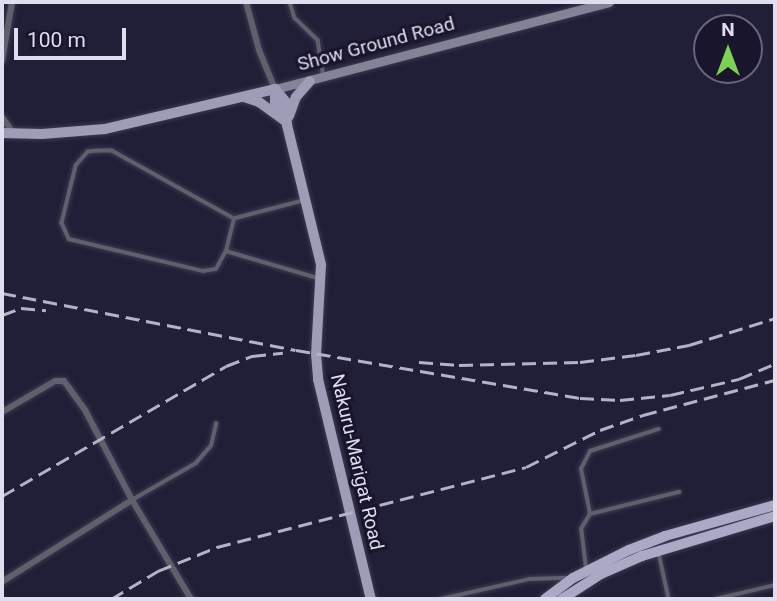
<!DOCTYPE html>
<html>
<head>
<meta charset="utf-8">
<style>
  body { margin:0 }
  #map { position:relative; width:777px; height:601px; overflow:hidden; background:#211f37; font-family:Roboto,sans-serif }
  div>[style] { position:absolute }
  .roads { filter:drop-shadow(0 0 2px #3b3a51) drop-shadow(0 0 2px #3b3a51) }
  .service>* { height:3.5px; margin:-1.75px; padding:0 1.75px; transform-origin:1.75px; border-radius:1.75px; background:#605f6c }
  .minor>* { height:6px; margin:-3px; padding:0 3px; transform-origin:3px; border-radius:3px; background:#605f6c }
  .secondary>* { height:9px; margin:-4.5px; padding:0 4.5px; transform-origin:4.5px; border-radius:4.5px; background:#838296 }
  .primary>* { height:10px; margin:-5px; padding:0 5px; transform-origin:5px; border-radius:5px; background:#9d9db7 }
  .trunk>* { height:10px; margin:-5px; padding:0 5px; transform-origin:5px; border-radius:5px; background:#aaa9c6 }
  .rail>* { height:2.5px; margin-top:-1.25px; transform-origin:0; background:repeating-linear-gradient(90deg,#b4b3c5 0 14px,transparent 0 21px) }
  span { translate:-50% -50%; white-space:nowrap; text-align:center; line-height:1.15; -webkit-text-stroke:6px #18152c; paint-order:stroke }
  .street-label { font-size:19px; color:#dedeee }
  .frame { position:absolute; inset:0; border:4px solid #dedeee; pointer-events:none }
  .north { position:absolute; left:693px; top:14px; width:70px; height:70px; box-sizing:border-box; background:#18152c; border:2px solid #67657a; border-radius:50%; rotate:0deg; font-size:19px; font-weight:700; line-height:28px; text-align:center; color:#dedeee }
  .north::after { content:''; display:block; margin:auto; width:24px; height:32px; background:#7dd154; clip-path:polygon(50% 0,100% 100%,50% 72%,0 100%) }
  .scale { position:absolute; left:14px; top:28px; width:112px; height:32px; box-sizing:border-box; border:4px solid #dedeee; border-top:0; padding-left:9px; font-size:21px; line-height:24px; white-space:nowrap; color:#dedeee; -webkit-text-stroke:5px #18152c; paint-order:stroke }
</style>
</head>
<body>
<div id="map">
  <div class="roads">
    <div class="service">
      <div style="left:290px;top:2px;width:17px;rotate:73deg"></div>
      <div style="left:295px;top:18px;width:32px;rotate:44deg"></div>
      <div style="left:318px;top:40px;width:36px;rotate:81deg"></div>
      <div style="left:303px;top:201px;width:71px;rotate:165.4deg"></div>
      <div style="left:234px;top:219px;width:140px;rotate:-150.9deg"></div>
      <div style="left:112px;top:151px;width:13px;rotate:180deg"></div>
      <div style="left:99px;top:151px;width:11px;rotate:175deg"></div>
      <div style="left:88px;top:152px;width:18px;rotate:131deg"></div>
      <div style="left:76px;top:166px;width:59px;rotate:103.8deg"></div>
      <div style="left:62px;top:223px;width:17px;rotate:66deg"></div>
      <div style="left:69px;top:239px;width:138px;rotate:13.4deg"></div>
      <div style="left:203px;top:271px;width:13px;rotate:-9deg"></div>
      <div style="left:216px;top:269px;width:21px;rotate:-61deg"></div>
      <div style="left:226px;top:251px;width:96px;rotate:16.4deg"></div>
      <div style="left:226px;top:251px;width:33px;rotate:-76deg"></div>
      <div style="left:132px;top:500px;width:74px;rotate:-30deg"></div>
      <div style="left:196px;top:463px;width:23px;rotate:-49deg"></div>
      <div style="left:211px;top:446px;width:23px;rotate:-77deg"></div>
      <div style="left:590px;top:514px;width:46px;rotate:-101.3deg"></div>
      <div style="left:581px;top:469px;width:20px;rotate:-63deg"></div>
      <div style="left:590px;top:451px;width:72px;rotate:-17.7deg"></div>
      <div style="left:659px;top:553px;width:47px;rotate:77.7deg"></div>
      <div style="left:586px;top:568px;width:39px;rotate:-97deg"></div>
      <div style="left:581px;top:529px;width:17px;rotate:-59deg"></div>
      <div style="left:590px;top:514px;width:92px;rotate:-13.9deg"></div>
      <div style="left:441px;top:599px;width:91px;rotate:-12.7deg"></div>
      <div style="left:530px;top:579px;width:36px;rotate:-2deg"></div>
      <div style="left:716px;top:599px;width:61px;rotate:-13.3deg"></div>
    </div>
    <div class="minor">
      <div style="left:246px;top:2px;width:50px;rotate:74.8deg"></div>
      <div style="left:259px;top:50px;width:42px;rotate:67.7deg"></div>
      <div style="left:2px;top:61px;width:60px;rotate:-80.4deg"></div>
      <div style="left:2px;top:117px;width:21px;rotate:55deg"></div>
      <div style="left:2px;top:412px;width:61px;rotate:-30.3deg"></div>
      <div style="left:55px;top:381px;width:9px"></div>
      <div style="left:64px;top:381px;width:36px;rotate:54deg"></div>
      <div style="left:85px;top:410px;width:102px;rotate:62.4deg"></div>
      <div style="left:132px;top:500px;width:154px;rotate:147.8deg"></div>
      <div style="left:132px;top:500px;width:115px;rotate:59.2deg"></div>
    </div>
    <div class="secondary">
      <div style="left:275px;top:89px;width:345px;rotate:-14.6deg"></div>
    </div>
    <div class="primary">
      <div style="left:275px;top:89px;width:16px;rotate:50deg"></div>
      <div style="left:285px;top:101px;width:24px;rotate:85deg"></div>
      <div style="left:287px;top:125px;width:144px;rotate:76.3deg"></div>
      <div style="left:321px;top:265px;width:89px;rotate:93.2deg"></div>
      <div style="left:316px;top:354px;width:25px;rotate:85deg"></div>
      <div style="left:318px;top:379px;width:226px;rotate:76.5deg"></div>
      <div style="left:275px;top:89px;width:13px;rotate:90deg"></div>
      <div style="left:275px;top:102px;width:21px;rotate:62deg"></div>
      <div style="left:244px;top:97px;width:16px;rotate:18deg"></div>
      <div style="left:259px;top:102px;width:32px;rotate:36deg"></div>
      <div style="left:289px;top:116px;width:20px;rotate:-70deg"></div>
      <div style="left:296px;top:97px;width:21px;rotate:-49deg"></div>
      <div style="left:2px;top:133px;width:40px;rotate:1.4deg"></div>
      <div style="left:42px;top:134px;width:63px;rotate:-4.5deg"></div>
      <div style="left:105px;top:129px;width:175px;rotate:-13.2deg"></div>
    </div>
    <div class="trunk">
      <div style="left:545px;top:599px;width:35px;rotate:-37deg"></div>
      <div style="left:573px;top:578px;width:63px;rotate:-26.6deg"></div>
      <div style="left:629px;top:550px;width:39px;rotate:-21deg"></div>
      <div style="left:665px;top:536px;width:114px;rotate:-15.7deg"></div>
      <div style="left:562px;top:599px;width:46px;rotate:-32.7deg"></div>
      <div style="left:601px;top:574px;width:45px;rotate:-23.7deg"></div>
      <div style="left:642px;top:556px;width:139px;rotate:-16.7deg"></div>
    </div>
  </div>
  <div class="rail">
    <div style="left:2px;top:293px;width:299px;rotate:11deg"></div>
    <div style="left:296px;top:350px;width:288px;rotate:9.6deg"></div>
    <div style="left:580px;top:398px;width:40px;rotate:2.9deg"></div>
    <div style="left:620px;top:400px;width:50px;rotate:-5.7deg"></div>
    <div style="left:670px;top:395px;width:71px;rotate:-13.1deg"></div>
    <div style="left:739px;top:379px;width:39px;rotate:-23deg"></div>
    <div style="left:2px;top:315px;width:20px;rotate:-20deg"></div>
    <div style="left:21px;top:308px;width:25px;rotate:5deg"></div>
    <div style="left:419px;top:362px;width:40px;rotate:4.3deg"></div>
    <div style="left:459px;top:365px;width:121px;rotate:-1.4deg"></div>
    <div style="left:580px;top:362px;width:56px;rotate:-7.1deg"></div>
    <div style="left:636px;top:355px;width:54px;rotate:-10.7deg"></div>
    <div style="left:689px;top:345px;width:90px;rotate:-17.4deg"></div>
    <div style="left:2px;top:496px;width:259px;rotate:-30.1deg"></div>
    <div style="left:226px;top:366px;width:28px;rotate:-21deg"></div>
    <div style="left:252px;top:356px;width:31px;rotate:-6deg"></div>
    <div style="left:111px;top:599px;width:55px;rotate:-30.8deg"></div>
    <div style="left:158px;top:571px;width:64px;rotate:-22.1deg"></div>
    <div style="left:217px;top:547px;width:319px;rotate:-14.5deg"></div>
    <div style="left:526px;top:467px;width:83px;rotate:-26.6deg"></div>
    <div style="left:600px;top:430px;width:46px;rotate:-19.2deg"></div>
    <div style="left:643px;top:415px;width:137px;rotate:-14.9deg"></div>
  </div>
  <div class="street-label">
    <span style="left:376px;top:44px;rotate:-15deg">Show Ground Road</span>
    <span style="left:357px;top:462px;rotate:77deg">Nakuru-Marigat Road</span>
  </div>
  <div class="frame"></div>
  <div class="north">N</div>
  <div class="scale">100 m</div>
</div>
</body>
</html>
